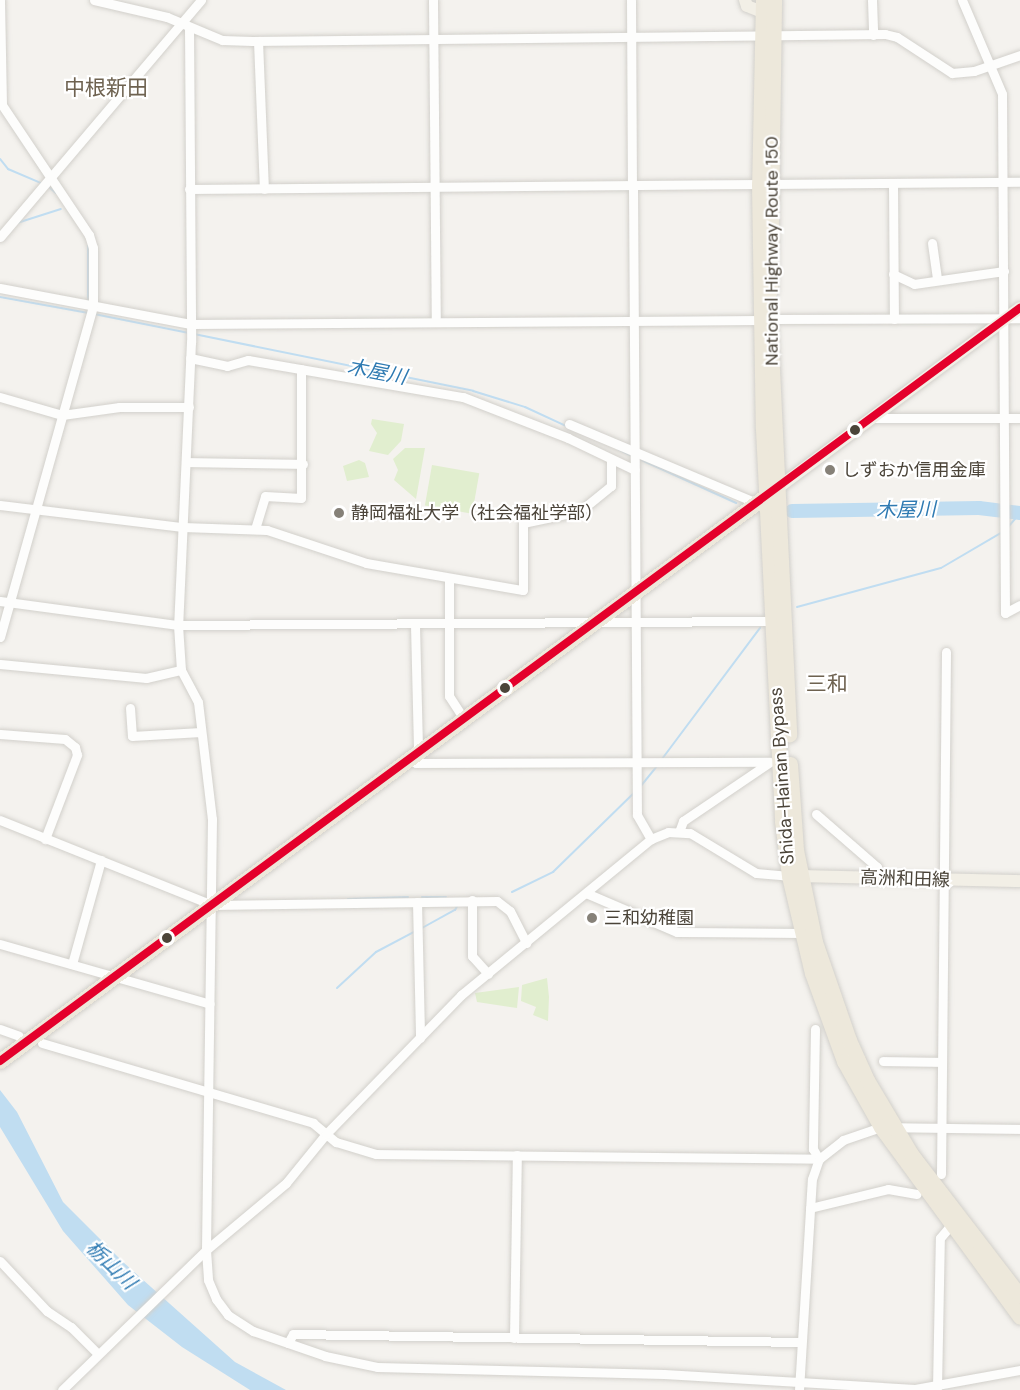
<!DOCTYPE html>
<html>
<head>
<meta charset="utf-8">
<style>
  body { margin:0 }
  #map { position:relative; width:1020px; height:1390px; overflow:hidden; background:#f4f2ee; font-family:"DM Sans","Noto Sans JP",sans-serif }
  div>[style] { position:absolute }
  .green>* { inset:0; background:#e1eecf; transform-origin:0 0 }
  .water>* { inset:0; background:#c0ddf1 }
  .stream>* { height:2px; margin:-1px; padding:0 1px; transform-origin:1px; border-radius:1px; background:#c0ddf1 }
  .river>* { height:14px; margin:-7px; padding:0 7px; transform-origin:7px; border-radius:7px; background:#c0ddf1 }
  .roads { filter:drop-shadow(0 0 2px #d2d0cb) drop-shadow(0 0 2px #d2d0cb) }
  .minor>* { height:9px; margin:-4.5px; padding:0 4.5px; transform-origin:4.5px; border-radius:4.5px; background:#fdfdfc }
  .major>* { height:12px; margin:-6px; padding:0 6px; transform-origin:6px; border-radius:6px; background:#f2efe6 }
  .highway>* { height:15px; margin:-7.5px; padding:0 7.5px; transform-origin:7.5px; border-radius:7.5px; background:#ede8db }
  .bus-1>* { height:8px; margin:-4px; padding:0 4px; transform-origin:4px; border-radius:4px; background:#e4002b }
  .dots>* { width:16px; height:16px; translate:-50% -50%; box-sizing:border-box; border:3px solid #fff; border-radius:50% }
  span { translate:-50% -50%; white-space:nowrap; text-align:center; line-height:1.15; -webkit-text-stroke:4.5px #fff; paint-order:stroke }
  .street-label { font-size:18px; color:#4b4439 }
  .poi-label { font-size:18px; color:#4b4439 }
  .left { translate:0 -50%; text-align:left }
  .water-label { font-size:20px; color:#2e7ab2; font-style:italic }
  .quarter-label { font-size:21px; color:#6e6250 }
</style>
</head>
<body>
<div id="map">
  <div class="green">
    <div style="clip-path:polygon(372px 419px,404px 424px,401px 441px,388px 455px,369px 451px,377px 433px,371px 424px)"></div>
    <div style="clip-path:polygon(405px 448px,425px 448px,416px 499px,394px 480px,398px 470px,393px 459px)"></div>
    <div style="clip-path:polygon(359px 460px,365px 463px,369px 477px,347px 481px,343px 466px)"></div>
    <div style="left:432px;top:465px;width:48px;height:41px;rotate:10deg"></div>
    <div style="clip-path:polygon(547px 978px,549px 997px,548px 1021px,533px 1015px,536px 1007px,521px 1001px,522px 985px)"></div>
    <div style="clip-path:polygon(519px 987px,517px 1008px,477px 1002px,475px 993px)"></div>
  </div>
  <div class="water">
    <div style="clip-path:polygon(0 1090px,17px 1112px,63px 1202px,123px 1262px,235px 1362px,286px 1390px,250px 1390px,182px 1347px,128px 1305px,63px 1231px,0 1127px)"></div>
  </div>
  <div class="stream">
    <div style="left:0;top:159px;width:13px;rotate:51deg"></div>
    <div style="left:8px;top:169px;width:36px;rotate:23deg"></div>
    <div style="left:49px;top:187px;width:9px;rotate:41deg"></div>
    <div style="left:17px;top:223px;width:46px;rotate:-17.7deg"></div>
    <div style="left:88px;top:246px;width:55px;rotate:90deg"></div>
    <div style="left:0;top:297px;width:90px;rotate:10.2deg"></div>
    <div style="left:94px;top:314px;width:97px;rotate:11.3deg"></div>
    <div style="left:194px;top:334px;width:285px;rotate:11.5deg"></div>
    <div style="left:473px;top:391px;width:54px;rotate:17.1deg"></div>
    <div style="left:525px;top:407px;width:45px;rotate:24.9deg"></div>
    <div style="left:618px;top:449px;width:16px;rotate:27deg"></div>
    <div style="left:637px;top:458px;width:109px;rotate:24.4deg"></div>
    <div style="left:1008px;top:527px;width:18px;rotate:-49deg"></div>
    <div style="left:797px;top:607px;width:149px;rotate:-15.2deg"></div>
    <div style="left:941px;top:568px;width:69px;rotate:-30.3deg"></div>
    <div style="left:662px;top:759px;width:164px;rotate:-53.2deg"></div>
    <div style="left:640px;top:787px;width:27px;rotate:-51deg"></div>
    <div style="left:512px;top:892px;width:46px;rotate:-26deg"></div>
    <div style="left:553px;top:872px;width:113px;rotate:-44.3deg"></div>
    <div style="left:422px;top:897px;width:24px"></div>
    <div style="left:348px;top:899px;width:60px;rotate:-1.9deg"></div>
    <div style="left:422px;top:928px;width:38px;rotate:-29deg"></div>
    <div style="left:455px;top:910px;width:8px;rotate:-60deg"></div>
    <div style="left:337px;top:988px;width:53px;rotate:-42.7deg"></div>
    <div style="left:376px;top:952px;width:43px;rotate:-27.8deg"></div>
  </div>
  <div class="river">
    <div style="left:792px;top:511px;width:187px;rotate:-0.9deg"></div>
    <div style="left:979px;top:508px;width:41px;rotate:7deg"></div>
  </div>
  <div class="roads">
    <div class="minor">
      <div style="left:94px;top:0;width:75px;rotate:13.1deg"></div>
      <div style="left:167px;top:17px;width:60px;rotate:22.7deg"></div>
      <div style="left:222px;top:40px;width:30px;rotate:2deg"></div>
      <div style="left:252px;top:41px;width:633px;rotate:-0.63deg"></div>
      <div style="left:885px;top:34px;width:12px;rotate:14deg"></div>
      <div style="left:897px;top:37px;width:66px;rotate:33.2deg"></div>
      <div style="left:952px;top:73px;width:22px;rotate:-5deg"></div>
      <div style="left:974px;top:71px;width:49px;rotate:-19.2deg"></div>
      <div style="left:433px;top:0;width:322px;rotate:89.5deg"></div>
      <div style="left:631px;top:0;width:185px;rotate:89.7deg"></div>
      <div style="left:872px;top:0;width:35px;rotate:88deg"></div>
      <div style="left:962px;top:0;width:102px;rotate:66.9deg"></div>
      <div style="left:1002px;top:94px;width:519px;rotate:89.67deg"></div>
      <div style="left:1005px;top:613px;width:17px;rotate:-28deg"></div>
      <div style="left:189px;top:27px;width:315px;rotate:89.6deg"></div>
      <div style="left:191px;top:342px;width:283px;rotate:92.6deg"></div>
      <div style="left:178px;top:625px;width:45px;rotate:86.2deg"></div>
      <div style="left:181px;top:670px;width:36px;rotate:62deg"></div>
      <div style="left:198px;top:702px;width:118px;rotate:83.2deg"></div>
      <div style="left:212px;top:819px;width:431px;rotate:90.8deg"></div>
      <div style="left:206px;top:1250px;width:30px;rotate:86deg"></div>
      <div style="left:208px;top:1280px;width:21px;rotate:67deg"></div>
      <div style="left:216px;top:1299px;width:20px;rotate:53deg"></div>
      <div style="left:228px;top:1315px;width:30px;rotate:33deg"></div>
      <div style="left:253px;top:1331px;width:76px;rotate:19.1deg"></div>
      <div style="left:325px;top:1356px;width:53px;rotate:11.9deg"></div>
      <div style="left:377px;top:1367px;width:287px;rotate:1.4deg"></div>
      <div style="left:664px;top:1374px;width:251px;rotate:3.4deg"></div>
      <div style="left:915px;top:1389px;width:107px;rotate:-10.3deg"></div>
      <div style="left:258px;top:41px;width:148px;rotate:87.7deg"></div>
      <div style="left:893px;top:183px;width:136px;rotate:89.6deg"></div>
      <div style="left:770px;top:184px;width:250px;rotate:-0.5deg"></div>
      <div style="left:633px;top:185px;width:630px;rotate:89.64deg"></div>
      <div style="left:637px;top:815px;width:28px;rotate:60deg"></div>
      <div style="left:189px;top:189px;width:570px;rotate:-0.5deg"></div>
      <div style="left:0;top:237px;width:311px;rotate:-49.7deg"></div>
      <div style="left:932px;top:243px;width:37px;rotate:82deg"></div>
      <div style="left:893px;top:274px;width:23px;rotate:25deg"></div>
      <div style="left:914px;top:284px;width:91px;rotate:-8.2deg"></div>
      <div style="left:0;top:288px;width:194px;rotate:10.7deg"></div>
      <div style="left:191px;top:324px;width:569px;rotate:-0.4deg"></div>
      <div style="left:770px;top:319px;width:250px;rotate:-0.2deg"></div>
      <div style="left:190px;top:358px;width:38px;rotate:12deg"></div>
      <div style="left:227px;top:366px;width:22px;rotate:-16deg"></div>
      <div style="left:248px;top:360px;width:218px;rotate:9.8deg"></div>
      <div style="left:463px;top:397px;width:113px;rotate:21.3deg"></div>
      <div style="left:568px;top:438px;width:74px;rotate:25.5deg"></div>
      <div style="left:0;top:397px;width:65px;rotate:16.2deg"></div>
      <div style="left:62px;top:415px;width:58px;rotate:-8deg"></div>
      <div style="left:119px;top:407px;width:70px"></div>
      <div style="left:873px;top:418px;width:147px"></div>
      <div style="left:569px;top:424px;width:204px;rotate:22.8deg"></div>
      <div style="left:187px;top:462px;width:116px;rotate:1deg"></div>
      <div style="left:0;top:505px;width:184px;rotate:6.9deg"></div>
      <div style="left:183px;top:527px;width:84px;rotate:2deg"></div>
      <div style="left:267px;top:530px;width:104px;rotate:18.4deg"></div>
      <div style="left:366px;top:563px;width:159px;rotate:9.8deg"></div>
      <div style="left:523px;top:590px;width:67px;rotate:-90deg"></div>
      <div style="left:523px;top:523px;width:58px;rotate:-11.9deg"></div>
      <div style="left:580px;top:511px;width:40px;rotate:-39deg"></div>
      <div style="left:611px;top:486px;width:27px;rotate:-90deg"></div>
      <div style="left:255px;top:529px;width:34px;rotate:-73deg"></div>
      <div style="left:265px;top:496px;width:36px;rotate:3deg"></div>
      <div style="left:301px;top:498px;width:129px;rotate:-90deg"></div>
      <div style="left:449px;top:578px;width:118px;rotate:90deg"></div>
      <div style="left:449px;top:696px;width:27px;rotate:57deg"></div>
      <div style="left:0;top:601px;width:180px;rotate:7.7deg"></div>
      <div style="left:178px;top:625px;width:595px;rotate:-0.39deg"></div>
      <div style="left:415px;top:625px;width:127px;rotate:88.6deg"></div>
      <div style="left:0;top:637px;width:344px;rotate:-74.3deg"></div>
      <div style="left:93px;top:306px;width:58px;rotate:-90deg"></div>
      <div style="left:93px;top:248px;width:14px;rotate:-107deg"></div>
      <div style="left:89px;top:235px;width:156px;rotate:-123.8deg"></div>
      <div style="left:2px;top:105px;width:105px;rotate:-91.1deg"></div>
      <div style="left:0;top:664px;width:147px;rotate:5.5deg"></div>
      <div style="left:146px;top:678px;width:36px;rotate:-13deg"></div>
      <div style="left:130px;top:708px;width:28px;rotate:86deg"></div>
      <div style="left:132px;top:736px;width:69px;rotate:-3.3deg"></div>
      <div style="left:0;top:734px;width:65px;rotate:4.4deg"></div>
      <div style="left:65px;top:739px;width:13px;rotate:39deg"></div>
      <div style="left:75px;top:747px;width:8px;rotate:76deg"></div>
      <div style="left:77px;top:755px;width:90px;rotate:110.9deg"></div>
      <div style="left:411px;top:758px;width:7px;rotate:45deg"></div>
      <div style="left:416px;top:763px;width:353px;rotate:-0.2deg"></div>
      <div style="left:816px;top:814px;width:81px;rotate:41deg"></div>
      <div style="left:877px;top:867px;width:11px;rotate:75deg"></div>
      <div style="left:0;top:820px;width:228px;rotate:21.8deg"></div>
      <div style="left:212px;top:905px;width:285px;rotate:-0.8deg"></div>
      <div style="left:497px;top:901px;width:16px;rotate:38deg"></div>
      <div style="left:510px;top:911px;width:36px;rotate:63deg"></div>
      <div style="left:679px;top:832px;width:12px;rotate:-70deg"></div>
      <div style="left:683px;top:821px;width:105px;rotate:-34.1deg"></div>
      <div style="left:586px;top:893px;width:99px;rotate:23.2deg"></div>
      <div style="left:677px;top:932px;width:125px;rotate:0.5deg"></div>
      <div style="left:472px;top:900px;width:56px;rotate:90deg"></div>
      <div style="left:472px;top:956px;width:24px;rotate:48deg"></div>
      <div style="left:417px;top:902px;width:136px;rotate:88.7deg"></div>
      <div style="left:0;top:944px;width:218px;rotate:15.9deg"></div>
      <div style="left:72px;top:964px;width:108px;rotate:-74.4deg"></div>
      <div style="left:0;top:1029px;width:20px;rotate:20deg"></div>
      <div style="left:815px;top:1029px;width:120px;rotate:91deg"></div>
      <div style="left:813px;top:1149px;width:12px;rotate:59deg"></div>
      <div style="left:42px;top:1043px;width:283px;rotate:16.4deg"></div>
      <div style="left:313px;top:1123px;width:30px;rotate:40deg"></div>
      <div style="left:336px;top:1142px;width:42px;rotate:16.7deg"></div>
      <div style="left:376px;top:1154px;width:443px;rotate:0.6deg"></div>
      <div style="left:883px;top:1061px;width:59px;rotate:1deg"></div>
      <div style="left:941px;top:1174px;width:522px;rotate:-89.45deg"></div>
      <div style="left:810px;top:1208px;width:80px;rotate:-13.7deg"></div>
      <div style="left:888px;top:1189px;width:29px;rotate:10deg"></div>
      <div style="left:0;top:1261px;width:69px;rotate:46.8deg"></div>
      <div style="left:47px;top:1311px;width:29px;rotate:34deg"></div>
      <div style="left:71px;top:1327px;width:37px;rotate:45deg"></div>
      <div style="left:514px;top:1338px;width:183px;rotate:-89.1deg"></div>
      <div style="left:288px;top:1343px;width:10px;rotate:-61deg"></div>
      <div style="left:293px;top:1334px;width:508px;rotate:0.9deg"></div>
      <div style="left:937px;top:1388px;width:150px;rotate:-88.9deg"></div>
      <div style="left:940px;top:1238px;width:16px;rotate:-50deg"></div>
      <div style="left:62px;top:1390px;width:201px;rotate:-44.2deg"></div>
      <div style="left:206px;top:1250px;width:104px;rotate:-39.9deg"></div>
      <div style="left:286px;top:1183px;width:63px;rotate:-50.8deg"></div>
      <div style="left:326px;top:1134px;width:194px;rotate:-45.8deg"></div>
      <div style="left:461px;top:995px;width:246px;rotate:-39.4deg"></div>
      <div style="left:651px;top:839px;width:18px;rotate:-22deg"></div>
      <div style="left:668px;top:832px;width:22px;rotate:3deg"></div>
      <div style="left:690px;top:833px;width:77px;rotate:31.2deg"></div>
      <div style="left:756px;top:873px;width:33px;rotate:5deg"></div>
      <div style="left:799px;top:1390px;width:211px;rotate:-86.5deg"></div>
      <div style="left:812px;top:1179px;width:21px;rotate:-71deg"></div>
      <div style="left:819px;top:1159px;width:31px;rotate:-38deg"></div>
      <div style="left:843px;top:1140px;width:40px;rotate:-18.9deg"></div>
      <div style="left:881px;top:1127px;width:139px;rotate:0.8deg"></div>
    </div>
    <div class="major">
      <div style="left:745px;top:0;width:6px;rotate:72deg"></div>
      <div style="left:747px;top:6px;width:17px;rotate:21deg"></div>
      <div style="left:779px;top:487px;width:300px;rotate:-36.6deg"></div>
      <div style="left:794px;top:876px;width:226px;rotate:1.3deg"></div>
    </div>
    <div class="highway">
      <div style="left:763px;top:0;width:184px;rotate:91.2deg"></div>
      <div style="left:759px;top:184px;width:245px;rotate:89.1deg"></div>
      <div style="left:763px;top:429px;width:392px;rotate:87.2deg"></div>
      <div style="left:782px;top:821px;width:55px;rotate:82.7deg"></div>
      <div style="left:789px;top:876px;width:100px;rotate:76.7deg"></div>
      <div style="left:812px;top:973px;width:94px;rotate:70deg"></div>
      <div style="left:844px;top:1061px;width:76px;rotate:60.7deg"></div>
      <div style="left:881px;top:1127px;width:235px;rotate:53.8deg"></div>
      <div style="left:770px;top:291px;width:291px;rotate:-89.2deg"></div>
      <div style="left:770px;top:327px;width:408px;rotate:87.3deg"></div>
      <div style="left:790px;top:764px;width:86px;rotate:86deg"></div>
      <div style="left:796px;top:850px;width:94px;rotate:78.3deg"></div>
      <div style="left:815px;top:942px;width:104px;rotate:70.9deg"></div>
      <div style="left:849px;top:1040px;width:44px;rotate:65.8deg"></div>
      <div style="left:867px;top:1080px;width:86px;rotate:59.3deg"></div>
      <div style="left:911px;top:1154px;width:179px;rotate:52.5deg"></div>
      <div style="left:0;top:1061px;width:958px;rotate:-36.43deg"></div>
    </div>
  </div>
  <div class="bus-1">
    <div style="left:0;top:1061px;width:1268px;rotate:-36.44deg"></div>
  </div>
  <div class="dots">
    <div style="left:855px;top:430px;background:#4b4439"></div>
    <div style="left:830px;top:470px;background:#868178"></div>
    <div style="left:339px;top:513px;background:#868178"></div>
    <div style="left:505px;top:688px;background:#4b4439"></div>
    <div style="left:592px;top:918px;background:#868178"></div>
    <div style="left:167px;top:938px;background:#4b4439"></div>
  </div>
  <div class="street-label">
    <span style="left:772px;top:251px;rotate:-90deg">National Highway Route 150</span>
    <span style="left:782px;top:776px;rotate:-94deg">Shida-Hainan Bypass</span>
    <span style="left:905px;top:879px;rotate:2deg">高洲和田線</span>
  </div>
  <div class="poi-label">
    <span class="left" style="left:842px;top:470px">しずおか信用金庫</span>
    <span class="left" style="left:351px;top:513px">静岡福祉大学（社会福祉学部）</span>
    <span class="left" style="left:604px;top:918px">三和幼稚園</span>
  </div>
  <div class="water-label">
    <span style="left:377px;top:372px;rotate:11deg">木屋川</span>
    <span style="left:906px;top:510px;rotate:-1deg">木屋川</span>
    <span style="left:111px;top:1265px;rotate:44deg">栃山川</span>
  </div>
  <div class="quarter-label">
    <span style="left:106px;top:88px">中根新田</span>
    <span style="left:827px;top:684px">三和</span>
  </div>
</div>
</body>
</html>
